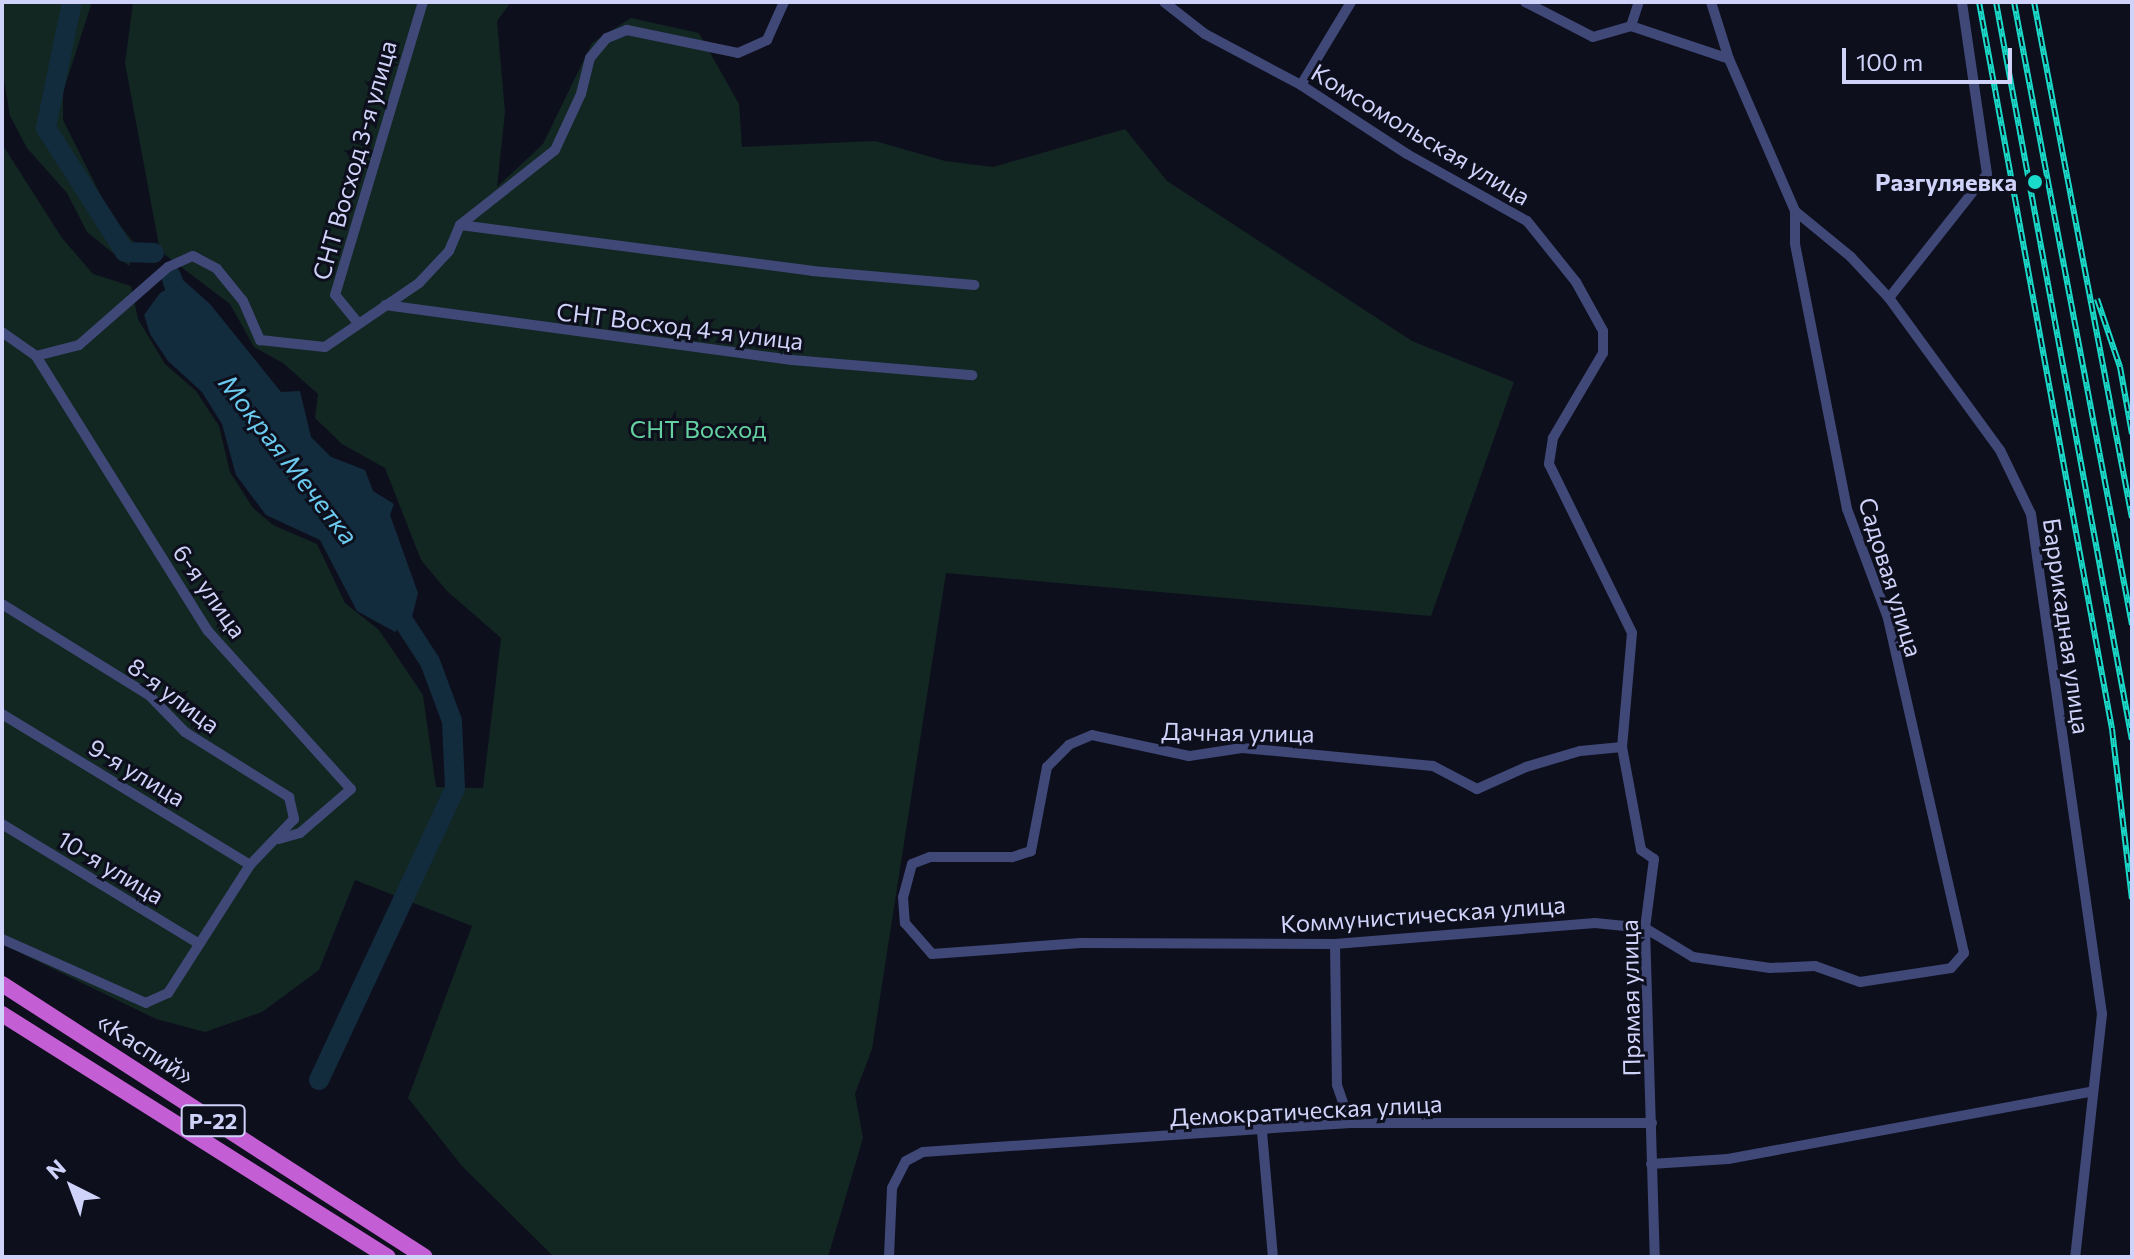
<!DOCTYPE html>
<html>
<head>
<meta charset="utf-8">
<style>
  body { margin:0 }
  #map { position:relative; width:2134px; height:1259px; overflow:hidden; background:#0e0f1d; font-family:Commissioner,sans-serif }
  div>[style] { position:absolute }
  .green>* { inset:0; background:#122622 }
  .water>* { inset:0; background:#122c3d }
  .river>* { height:20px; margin:-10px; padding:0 10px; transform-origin:10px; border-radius:10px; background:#122c3d }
  .minor>* { height:10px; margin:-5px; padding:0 5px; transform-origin:5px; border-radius:5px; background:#3f4877 }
  .trunk>* { height:16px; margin:-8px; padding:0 8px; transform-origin:8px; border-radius:8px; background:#c45ed4 }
  .rail>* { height:6px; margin-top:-3px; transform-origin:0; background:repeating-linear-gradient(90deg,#0e0f1d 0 9px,#1adbc9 0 18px); box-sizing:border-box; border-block:2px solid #1adbc9 }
  .dots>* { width:22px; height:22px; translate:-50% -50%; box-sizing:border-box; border:4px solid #0e0f1d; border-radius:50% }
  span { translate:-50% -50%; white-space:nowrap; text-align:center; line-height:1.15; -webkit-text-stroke:6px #0e0f1d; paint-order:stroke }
  .shield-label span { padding:2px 6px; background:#0e0f1d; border:2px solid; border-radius:6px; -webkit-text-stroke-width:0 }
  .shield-label { font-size:22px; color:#d0d3f9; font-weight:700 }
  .street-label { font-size:24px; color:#d0d3f9 }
  .poi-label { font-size:24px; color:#d0d3f9; font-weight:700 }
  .right { translate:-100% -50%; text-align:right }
  .park-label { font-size:24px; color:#65d0a0 }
  .water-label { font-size:26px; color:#6acaed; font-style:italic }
  .frame { position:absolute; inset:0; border:4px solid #d0d3f9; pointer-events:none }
  .north { position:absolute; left:32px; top:1147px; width:80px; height:80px; -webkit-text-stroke:6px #0e0f1d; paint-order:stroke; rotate:318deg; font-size:22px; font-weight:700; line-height:32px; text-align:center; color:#d0d3f9 }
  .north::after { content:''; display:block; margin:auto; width:28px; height:36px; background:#d0d3f9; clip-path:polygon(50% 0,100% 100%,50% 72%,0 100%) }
  .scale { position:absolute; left:1842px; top:48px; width:170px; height:36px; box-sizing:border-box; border:4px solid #d0d3f9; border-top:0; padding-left:10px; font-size:24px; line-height:28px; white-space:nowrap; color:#d0d3f9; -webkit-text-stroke:6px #0e0f1d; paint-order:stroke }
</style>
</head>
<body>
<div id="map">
  <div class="green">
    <div style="clip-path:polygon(2px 2px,92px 2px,63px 92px,63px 120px,110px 214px,136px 245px,129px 266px,87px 232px,67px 193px,27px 148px,10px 116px,2px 67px)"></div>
    <div style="clip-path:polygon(133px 2px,511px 2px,497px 21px,505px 112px,497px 187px,543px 144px,592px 43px,631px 18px,699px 33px,739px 104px,742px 147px,875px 141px,945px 161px,993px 167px,1125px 129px,1167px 181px,1412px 341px,1514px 382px,1431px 616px,946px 573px,872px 1049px,855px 1094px,863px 1138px,828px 1257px,554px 1257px,462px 1166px,408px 1098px,472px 926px,355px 880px,319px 970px,262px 1012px,205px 1032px,156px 1019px,2px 944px,2px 144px,62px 238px,93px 274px,131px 286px,138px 319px,165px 364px,196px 391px,219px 426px,230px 472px,253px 508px,273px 525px,317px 544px,345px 603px,379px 630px,423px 695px,436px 787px,483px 788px,501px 638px,447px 591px,421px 560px,385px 468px,342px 444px,315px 418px,318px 394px,283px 363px,254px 347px,230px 304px,160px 251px,125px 63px)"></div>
  </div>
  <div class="water">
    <div style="clip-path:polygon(183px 280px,210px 304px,281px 392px,300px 391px,311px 437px,331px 457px,365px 470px,373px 491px,394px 504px,390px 515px,418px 593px,412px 617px,395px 632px,357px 611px,320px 540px,266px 515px,236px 475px,222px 424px,202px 392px,168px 361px,150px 334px,144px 315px,160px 293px)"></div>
  </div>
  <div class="river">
    <div style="left:72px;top:2px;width:129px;rotate:101.7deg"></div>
    <div style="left:46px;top:128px;width:147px;rotate:57.5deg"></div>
    <div style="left:125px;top:252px;width:29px;rotate:2deg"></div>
    <div style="left:171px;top:276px;width:36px;rotate:71deg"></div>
    <div style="left:319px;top:1080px;width:322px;rotate:-65deg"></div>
    <div style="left:455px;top:788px;width:67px;rotate:-92.6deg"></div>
    <div style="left:452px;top:721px;width:63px;rotate:-110.4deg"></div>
    <div style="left:430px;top:662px;width:72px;rotate:-123deg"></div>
  </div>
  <div class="minor">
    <div style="left:1164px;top:2px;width:52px;rotate:38deg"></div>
    <div style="left:1205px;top:34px;width:109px;rotate:28deg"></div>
    <div style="left:1301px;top:85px;width:126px;rotate:33.1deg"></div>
    <div style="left:1407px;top:154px;width:137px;rotate:29.2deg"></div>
    <div style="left:1527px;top:221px;width:78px;rotate:51.2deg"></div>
    <div style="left:1576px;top:282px;width:56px;rotate:61.1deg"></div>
    <div style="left:1603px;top:331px;width:22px;rotate:90deg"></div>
    <div style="left:1603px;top:353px;width:99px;rotate:120.5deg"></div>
    <div style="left:1553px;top:438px;width:26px;rotate:99deg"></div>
    <div style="left:1549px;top:464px;width:188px;rotate:63.8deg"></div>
    <div style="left:1632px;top:633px;width:114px;rotate:95deg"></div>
    <div style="left:1622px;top:747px;width:105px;rotate:79.5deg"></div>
    <div style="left:1641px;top:850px;width:16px;rotate:35deg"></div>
    <div style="left:1654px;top:859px;width:70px;rotate:97.4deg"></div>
    <div style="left:1645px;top:928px;width:329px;rotate:88.3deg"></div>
    <div style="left:1525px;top:2px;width:76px;rotate:27.2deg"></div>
    <div style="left:1593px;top:37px;width:40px;rotate:-16deg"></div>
    <div style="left:1631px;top:26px;width:103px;rotate:18.6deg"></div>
    <div style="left:1711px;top:2px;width:60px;rotate:72.5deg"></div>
    <div style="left:1729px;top:59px;width:166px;rotate:66.5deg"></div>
    <div style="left:1795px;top:211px;width:72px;rotate:39.4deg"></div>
    <div style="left:1851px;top:257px;width:56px;rotate:47.2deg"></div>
    <div style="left:1889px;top:298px;width:188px;rotate:53.9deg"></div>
    <div style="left:2000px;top:450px;width:71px;rotate:64.2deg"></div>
    <div style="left:2031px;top:514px;width:505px;rotate:81.92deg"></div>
    <div style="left:2102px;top:1014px;width:244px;rotate:96.3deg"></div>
    <div style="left:1631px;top:26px;width:25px;rotate:-72deg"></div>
    <div style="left:1301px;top:85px;width:97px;rotate:-58.9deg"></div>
    <div style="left:460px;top:225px;width:355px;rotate:7.4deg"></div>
    <div style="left:812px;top:271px;width:163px;rotate:4.9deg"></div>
    <div style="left:1889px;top:298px;width:158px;rotate:-51.7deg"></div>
    <div style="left:1987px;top:174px;width:174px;rotate:-98.3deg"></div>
    <div style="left:385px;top:305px;width:411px;rotate:7.7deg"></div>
    <div style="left:792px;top:360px;width:181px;rotate:4.8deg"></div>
    <div style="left:358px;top:323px;width:36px;rotate:-129deg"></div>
    <div style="left:335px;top:295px;width:306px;rotate:-73.3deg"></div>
    <div style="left:2px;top:332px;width:42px;rotate:35.2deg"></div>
    <div style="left:36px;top:356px;width:324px;rotate:58deg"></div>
    <div style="left:208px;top:631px;width:213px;rotate:47.9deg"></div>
    <div style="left:351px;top:789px;width:67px;rotate:139.2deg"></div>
    <div style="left:300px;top:833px;width:22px;rotate:164deg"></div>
    <div style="left:36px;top:356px;width:44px;rotate:-14.3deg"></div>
    <div style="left:79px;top:345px;width:118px;rotate:-41.2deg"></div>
    <div style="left:168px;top:267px;width:27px;rotate:-24deg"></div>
    <div style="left:193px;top:256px;width:27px;rotate:28deg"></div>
    <div style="left:217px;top:269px;width:41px;rotate:50.9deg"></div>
    <div style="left:243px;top:301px;width:43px;rotate:66.4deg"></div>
    <div style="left:260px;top:340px;width:65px;rotate:6.1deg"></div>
    <div style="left:325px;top:347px;width:114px;rotate:-34.2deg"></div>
    <div style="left:419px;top:283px;width:44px;rotate:-46.8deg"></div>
    <div style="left:449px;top:251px;width:28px;rotate:-67deg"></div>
    <div style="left:460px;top:225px;width:121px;rotate:-38.3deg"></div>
    <div style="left:555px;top:150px;width:62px;rotate:-65.1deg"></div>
    <div style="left:581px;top:94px;width:37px;rotate:-76deg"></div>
    <div style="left:590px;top:58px;width:26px;rotate:-50deg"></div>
    <div style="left:607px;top:38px;width:22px;rotate:-22deg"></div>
    <div style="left:627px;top:30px;width:113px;rotate:11.7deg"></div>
    <div style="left:738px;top:53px;width:32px;rotate:-24deg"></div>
    <div style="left:767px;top:40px;width:42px;rotate:-65.9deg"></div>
    <div style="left:2px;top:604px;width:173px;rotate:31.8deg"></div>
    <div style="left:149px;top:695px;width:52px;rotate:45.8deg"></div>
    <div style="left:185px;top:732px;width:123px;rotate:32deg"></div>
    <div style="left:289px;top:797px;width:23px;rotate:77deg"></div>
    <div style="left:294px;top:819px;width:64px;rotate:133.7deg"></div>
    <div style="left:250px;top:865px;width:152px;rotate:122.6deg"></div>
    <div style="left:168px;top:993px;width:24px;rotate:156deg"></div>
    <div style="left:146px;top:1003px;width:158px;rotate:-156deg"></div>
    <div style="left:2px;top:714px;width:290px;rotate:31.3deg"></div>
    <div style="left:1622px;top:747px;width:42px;rotate:174.6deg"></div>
    <div style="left:1580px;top:751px;width:56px;rotate:163.5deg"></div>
    <div style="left:1526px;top:767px;width:54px;rotate:155.8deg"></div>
    <div style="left:1477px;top:789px;width:50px;rotate:-152.4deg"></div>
    <div style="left:1433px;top:766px;width:192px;rotate:-174.6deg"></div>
    <div style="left:1242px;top:748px;width:54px;rotate:171.4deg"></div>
    <div style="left:1189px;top:756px;width:99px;rotate:-167.8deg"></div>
    <div style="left:1092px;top:735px;width:25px;rotate:157deg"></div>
    <div style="left:1069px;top:745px;width:31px;rotate:135deg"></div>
    <div style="left:1047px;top:767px;width:86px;rotate:100.8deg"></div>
    <div style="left:1031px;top:851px;width:20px;rotate:162deg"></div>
    <div style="left:1012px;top:857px;width:82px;rotate:180deg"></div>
    <div style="left:930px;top:857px;width:19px;rotate:159deg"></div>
    <div style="left:912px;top:864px;width:34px;rotate:105deg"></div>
    <div style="left:903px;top:897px;width:26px;rotate:86deg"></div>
    <div style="left:905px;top:923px;width:41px;rotate:48.9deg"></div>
    <div style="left:932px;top:954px;width:149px;rotate:-4.2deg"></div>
    <div style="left:1081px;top:943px;width:254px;rotate:0.2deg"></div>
    <div style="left:1335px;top:944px;width:261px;rotate:-4.6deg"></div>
    <div style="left:1595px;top:923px;width:50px;rotate:5.7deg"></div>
    <div style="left:1645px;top:928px;width:56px;rotate:31.1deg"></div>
    <div style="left:1693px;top:957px;width:78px;rotate:8.1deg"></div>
    <div style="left:1770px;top:968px;width:45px;rotate:-2.5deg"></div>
    <div style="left:1815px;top:966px;width:48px;rotate:19.6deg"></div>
    <div style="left:1860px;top:982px;width:92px;rotate:-8.7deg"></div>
    <div style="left:1951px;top:968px;width:20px;rotate:-49deg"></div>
    <div style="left:1964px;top:953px;width:344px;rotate:-102.8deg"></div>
    <div style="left:1888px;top:618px;width:116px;rotate:-110.6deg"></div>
    <div style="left:1847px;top:509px;width:271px;rotate:-101.1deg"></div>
    <div style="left:1795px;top:243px;width:32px;rotate:-90deg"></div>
    <div style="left:2px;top:824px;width:231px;rotate:31.3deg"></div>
    <div style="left:1335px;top:944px;width:141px;rotate:89.2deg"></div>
    <div style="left:1337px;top:1085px;width:40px;rotate:71.1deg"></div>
    <div style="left:1262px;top:1132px;width:125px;rotate:85deg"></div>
    <div style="left:1651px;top:1164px;width:77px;rotate:-3.7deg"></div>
    <div style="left:1728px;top:1159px;width:368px;rotate:-10.5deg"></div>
    <div style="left:889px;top:1257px;width:69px;rotate:-87.5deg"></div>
    <div style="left:892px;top:1188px;width:30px;rotate:-63deg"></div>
    <div style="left:906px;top:1161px;width:19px;rotate:-28deg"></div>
    <div style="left:923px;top:1152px;width:428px;rotate:-3.9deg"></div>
    <div style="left:1350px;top:1123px;width:302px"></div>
  </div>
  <div class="trunk">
    <div style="left:2px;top:984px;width:503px;rotate:32.84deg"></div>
    <div style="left:2px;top:1014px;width:456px;rotate:32.2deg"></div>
  </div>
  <div class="rail">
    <div style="left:1979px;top:2px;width:739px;rotate:79.63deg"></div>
    <div style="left:2112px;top:729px;width:171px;rotate:83.3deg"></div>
    <div style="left:1996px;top:2px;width:750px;rotate:79.56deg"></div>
    <div style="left:2014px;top:2px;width:634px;rotate:79.27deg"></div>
    <div style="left:2034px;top:2px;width:525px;rotate:79.25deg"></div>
    <div style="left:2097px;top:299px;width:72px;rotate:71.3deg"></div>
    <div style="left:2120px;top:367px;width:68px;rotate:79.8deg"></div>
  </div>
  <div class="dots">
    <div style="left:2035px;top:182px;background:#1adbc9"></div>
  </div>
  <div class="shield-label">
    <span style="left:213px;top:1121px">Р-22</span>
  </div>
  <div class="street-label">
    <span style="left:1421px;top:134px;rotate:31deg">Комсомольская улица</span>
    <span style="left:354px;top:160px;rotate:-74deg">СНТ Восход 3-я улица</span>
    <span style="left:680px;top:326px;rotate:7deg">СНТ Восход 4-я улица</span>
    <span style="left:1891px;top:577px;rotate:73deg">Садовая улица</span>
    <span style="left:210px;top:591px;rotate:55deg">6-я улица</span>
    <span style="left:2067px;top:626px;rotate:82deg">Баррикадная улица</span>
    <span style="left:174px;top:695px;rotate:37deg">8-я улица</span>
    <span style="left:1238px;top:732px;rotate:1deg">Дачная улица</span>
    <span style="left:137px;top:772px;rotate:31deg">9-я улица</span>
    <span style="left:111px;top:867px;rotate:31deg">10-я улица</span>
    <span style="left:1423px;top:914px;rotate:-4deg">Коммунистическая улица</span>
    <span style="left:1630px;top:998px;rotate:-91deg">Прямая улица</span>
    <span style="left:146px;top:1048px;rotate:33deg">«Каспий»</span>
    <span style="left:1306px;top:1110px;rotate:-3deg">Демократическая улица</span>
  </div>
  <div class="poi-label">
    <span class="right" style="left:2017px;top:182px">Разгуляевка</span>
  </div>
  <div class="park-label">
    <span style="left:698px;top:429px">СНТ Восход</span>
  </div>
  <div class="water-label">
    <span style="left:289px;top:459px;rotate:52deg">Мокрая Мечетка</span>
  </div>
  <div class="frame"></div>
  <div class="north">N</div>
  <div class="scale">100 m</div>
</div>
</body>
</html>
